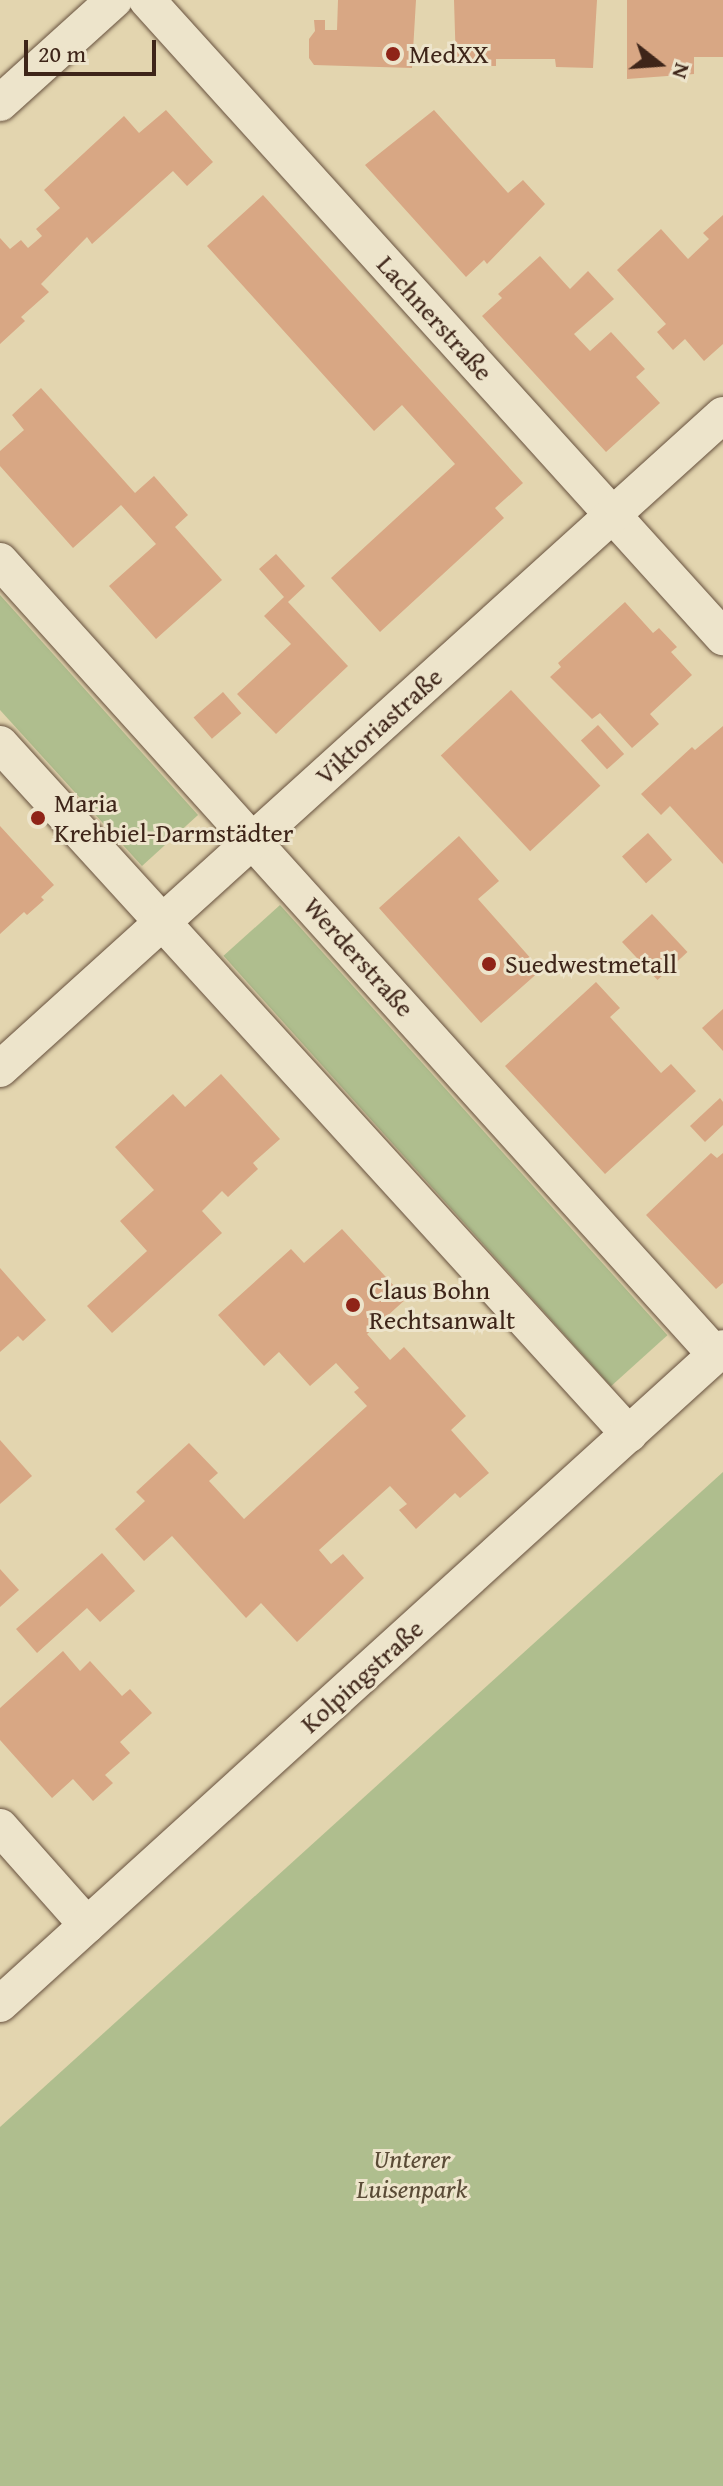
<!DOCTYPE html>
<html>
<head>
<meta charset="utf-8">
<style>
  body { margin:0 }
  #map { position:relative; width:723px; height:2486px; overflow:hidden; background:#e3d5af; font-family:"Gentium Book Plus",serif }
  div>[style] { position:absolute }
  .green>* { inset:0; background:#afbe8e; transform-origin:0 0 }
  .building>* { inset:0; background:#d8a784; transform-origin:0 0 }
  .roads { filter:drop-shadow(0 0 2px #67513e) drop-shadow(0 0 2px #67513e) }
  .minor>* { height:36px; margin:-18px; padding:0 18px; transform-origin:18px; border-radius:18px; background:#ede4cb }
  .dots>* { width:22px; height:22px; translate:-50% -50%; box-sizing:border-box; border:4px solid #ede4cb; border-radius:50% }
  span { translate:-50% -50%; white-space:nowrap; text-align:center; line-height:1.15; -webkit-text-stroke:6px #ede4cb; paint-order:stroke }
  .poi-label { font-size:26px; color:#3e2519 }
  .left { translate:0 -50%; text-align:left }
  .street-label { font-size:26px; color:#3e2519 }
  .park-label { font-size:26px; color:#5a4b36; font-style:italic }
  .north { position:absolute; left:619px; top:24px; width:80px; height:80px; -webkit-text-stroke:6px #ede4cb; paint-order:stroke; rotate:107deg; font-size:22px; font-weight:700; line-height:32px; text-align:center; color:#3e2519 }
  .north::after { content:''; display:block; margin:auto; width:28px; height:36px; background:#3e2519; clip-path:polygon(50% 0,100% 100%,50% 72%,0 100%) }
  .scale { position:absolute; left:24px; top:40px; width:132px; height:36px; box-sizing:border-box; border:4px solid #3e2519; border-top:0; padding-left:10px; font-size:24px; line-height:28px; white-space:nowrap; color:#3e2519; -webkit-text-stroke:6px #ede4cb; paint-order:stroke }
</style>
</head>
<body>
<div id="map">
  <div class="green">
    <div style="clip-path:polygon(0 595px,198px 815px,142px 866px,0 710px)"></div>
    <div style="left:280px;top:905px;width:579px;height:76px;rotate:48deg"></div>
    <div style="clip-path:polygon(723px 1472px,723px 2486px,0 2486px,0 2127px)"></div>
  </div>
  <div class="building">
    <div style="clip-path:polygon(338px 0,416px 0,412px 68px,314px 65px,309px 58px,309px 39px,315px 31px,314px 20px,325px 20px,325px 30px,337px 30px)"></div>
    <div style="clip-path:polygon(454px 0,597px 0,593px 68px,556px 67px,555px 59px,496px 59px,496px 66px,456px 66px)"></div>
    <div style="clip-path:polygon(627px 0,723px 0,723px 57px,694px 57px,694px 74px,627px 79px)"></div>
    <div style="clip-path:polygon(166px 110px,213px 162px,187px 186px,173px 171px,92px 244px,87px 237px,41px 284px,49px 292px,21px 317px,25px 321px,0 344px,0 238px,10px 249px,21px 240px,28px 248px,42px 236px,36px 229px,60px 208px,44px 190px,124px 116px,139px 133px)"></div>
    <div style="clip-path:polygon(434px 110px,508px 193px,523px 180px,545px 204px,487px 264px,484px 260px,466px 277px,365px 165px)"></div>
    <div style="clip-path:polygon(263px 195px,523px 483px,495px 508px,504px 518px,380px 632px,331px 578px,455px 464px,402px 405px,374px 431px,207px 246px)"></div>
    <div style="clip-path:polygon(723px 215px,723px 344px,704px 361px,685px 339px,673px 350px,657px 332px,666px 324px,617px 270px,661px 229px,688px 259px,709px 239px,703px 233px)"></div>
    <div style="clip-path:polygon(540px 256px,570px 289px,588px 271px,614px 299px,574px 334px,590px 351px,611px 332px,645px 369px,636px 377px,660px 403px,606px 452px,482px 316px,502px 298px,498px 294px)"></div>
    <div style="clip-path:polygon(41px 388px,135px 493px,154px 476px,188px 515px,175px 527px,222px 580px,156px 639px,109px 586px,156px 544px,121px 505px,73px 548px,0 466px,0 451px,24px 430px,12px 415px)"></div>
    <div style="clip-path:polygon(276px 554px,305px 586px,288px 602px,348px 666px,276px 734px,237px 694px,291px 644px,264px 616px,284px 597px,259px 569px)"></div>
    <div style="clip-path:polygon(625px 602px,653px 633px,659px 628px,677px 647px,671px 652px,692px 675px,650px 714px,659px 724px,632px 748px,600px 713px,592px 719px,550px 677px,561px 667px,558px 663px)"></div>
    <div style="left:511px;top:690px;width:131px;height:96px;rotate:47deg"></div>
    <div style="left:223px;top:692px;width:28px;height:39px;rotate:49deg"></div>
    <div style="left:598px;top:725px;width:39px;height:23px;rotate:48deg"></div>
    <div style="clip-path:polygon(723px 726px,723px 864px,670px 806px,661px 815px,641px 794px,692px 747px,695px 750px)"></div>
    <div style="clip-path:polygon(0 826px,54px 885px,41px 897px,44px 900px,27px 915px,24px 912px,0 934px)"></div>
    <div style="left:648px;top:833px;width:36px;height:35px;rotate:48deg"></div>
    <div style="clip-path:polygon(459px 836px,499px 881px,478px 899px,541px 970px,481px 1023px,379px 908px)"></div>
    <div style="left:652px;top:914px;width:52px;height:41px;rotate:47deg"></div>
    <div style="clip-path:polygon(596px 982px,620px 1008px,610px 1017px,661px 1073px,671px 1064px,696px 1091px,605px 1174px,505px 1066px)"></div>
    <div style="clip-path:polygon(723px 1009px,723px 1051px,702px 1028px)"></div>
    <div style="clip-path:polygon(221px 1074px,280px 1139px,253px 1163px,258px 1169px,228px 1197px,222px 1191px,202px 1211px,222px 1233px,112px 1333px,87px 1306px,147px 1251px,120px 1221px,154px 1190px,115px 1147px,173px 1094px,185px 1107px)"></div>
    <div style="clip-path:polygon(720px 1098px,723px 1102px,723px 1125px,705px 1142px,690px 1126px)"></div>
    <div style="clip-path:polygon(711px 1153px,717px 1158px,723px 1153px,723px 1283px,716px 1289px,646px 1215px)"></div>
    <div style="clip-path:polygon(342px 1229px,406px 1299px,367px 1334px,390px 1360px,404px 1347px,466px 1416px,451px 1430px,489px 1473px,460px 1498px,455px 1493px,416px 1529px,399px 1510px,407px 1504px,390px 1486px,319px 1550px,331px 1564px,343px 1554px,364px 1578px,297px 1642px,261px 1603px,246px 1618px,172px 1536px,144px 1561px,115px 1529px,145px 1501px,136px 1492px,189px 1443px,218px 1473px,209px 1481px,244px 1519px,367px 1406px,354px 1392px,359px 1388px,336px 1363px,310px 1386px,279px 1352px,264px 1366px,218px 1315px,291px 1249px,304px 1263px)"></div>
    <div style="clip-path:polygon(0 1268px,46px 1320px,23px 1341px,18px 1336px,0 1352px)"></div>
    <div style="clip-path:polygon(0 1440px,32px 1476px,0 1504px)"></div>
    <div style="clip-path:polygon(102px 1553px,135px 1591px,100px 1622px,87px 1608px,37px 1653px,16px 1629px)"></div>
    <div style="clip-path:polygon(0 1569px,19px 1590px,0 1607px)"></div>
    <div style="clip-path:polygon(63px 1651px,80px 1671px,90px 1661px,122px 1696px,130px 1689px,152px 1713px,120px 1742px,130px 1753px,105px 1775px,113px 1783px,93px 1801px,73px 1779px,52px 1798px,0 1740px,0 1708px)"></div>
  </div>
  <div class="roads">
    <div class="minor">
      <div style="left:147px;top:0;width:859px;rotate:47.88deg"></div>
      <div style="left:0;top:103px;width:154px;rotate:-42.1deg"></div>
      <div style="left:0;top:561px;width:1069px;rotate:47.96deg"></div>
      <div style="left:0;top:744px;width:934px;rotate:47.65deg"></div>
      <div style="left:0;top:1069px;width:975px;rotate:-42.13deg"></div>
      <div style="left:0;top:1827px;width:131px;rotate:48.4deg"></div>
      <div style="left:0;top:2004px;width:976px;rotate:-42.22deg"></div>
    </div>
  </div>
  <div class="dots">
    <div style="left:393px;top:54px;background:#8f2418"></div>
    <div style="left:38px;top:818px;background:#8f2418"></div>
    <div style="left:489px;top:964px;background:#8f2418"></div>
    <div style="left:353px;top:1305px;background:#8f2418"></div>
  </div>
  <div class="poi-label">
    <span class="left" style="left:409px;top:54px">MedXX</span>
    <span class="left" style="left:54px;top:818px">Maria<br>Krehbiel-Darmstädter</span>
    <span class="left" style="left:505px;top:964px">Suedwestmetall</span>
    <span class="left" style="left:369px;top:1305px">Claus Bohn<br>Rechtsanwalt</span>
  </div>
  <div class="street-label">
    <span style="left:435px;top:318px;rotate:48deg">Lachnerstraße</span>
    <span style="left:379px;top:726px;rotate:-42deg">Viktoriastraße</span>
    <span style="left:359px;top:957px;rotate:48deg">Werderstraße</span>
    <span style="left:362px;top:1676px;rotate:-42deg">Kolpingstraße</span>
  </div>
  <div class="park-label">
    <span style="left:412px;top:2174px">Unterer<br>Luisenpark</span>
  </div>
  <div class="north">N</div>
  <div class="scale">20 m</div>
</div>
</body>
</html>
